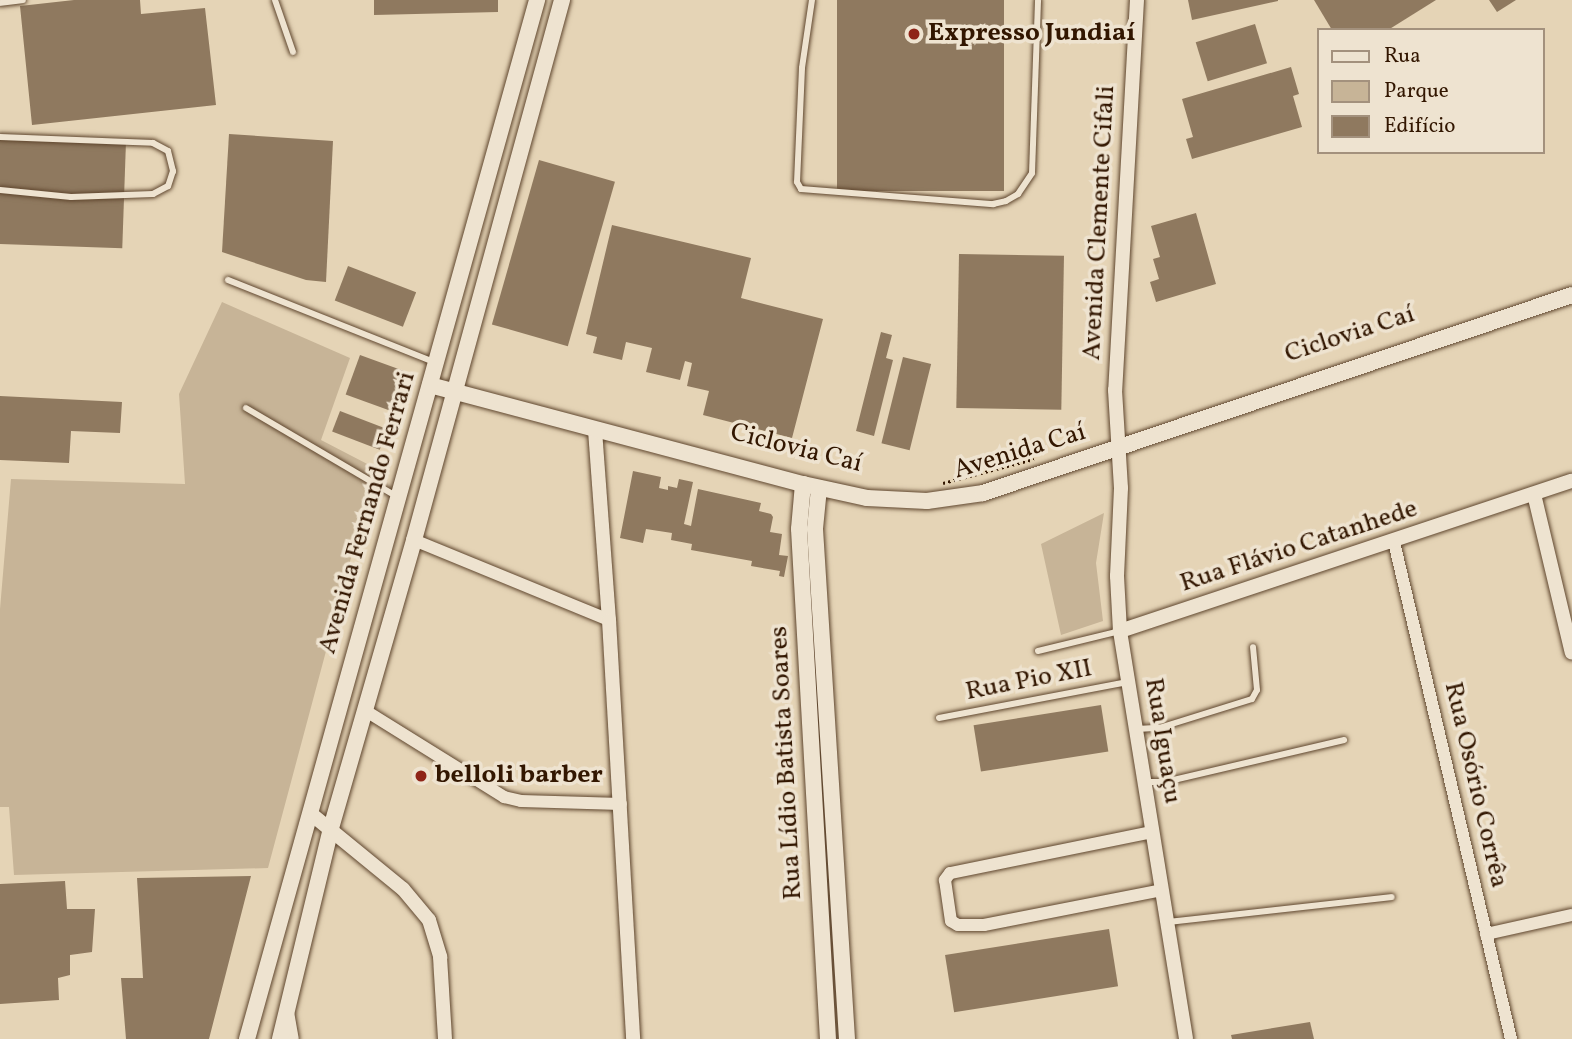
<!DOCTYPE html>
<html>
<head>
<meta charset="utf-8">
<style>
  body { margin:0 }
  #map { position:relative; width:1572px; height:1039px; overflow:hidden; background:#e5d4b6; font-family:Vollkorn,serif }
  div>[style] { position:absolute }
  .green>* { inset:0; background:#c7b497 }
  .building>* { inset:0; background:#8f795f; transform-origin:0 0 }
  .path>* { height:2.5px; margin-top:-1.25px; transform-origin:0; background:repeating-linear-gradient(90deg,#321600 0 2px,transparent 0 5.5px) }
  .roads { filter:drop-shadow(0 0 2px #5f462e) drop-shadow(0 0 2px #5f462e) }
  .service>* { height:6px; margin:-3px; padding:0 3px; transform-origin:3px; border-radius:3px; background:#eee3d0 }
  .minor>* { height:12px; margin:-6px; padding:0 6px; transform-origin:6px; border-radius:6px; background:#eee3d0 }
  .tertiary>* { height:14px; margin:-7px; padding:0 7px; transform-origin:7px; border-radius:7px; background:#eee3d0 }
  .secondary>* { height:16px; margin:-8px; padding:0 8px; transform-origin:8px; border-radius:8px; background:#eee3d0 }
  .dots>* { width:19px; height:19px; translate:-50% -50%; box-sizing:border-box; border:4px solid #eee3d0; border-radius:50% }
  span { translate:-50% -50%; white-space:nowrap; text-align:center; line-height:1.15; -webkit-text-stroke:7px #eee3d0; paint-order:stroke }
  .poi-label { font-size:26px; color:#321600; font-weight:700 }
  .left { translate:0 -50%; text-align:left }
  .street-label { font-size:26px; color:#321600 }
  .legend { position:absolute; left:1317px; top:28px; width:228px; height:126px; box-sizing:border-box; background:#eee3d0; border:2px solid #a3917d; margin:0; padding:9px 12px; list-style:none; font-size:21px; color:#321600 }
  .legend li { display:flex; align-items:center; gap:14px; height:35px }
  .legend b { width:35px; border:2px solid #a3917d }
</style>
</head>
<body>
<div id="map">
  <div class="green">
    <div style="clip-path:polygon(222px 302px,350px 358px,321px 440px,375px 468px,268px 868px,14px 875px,9px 807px,0 807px,0 609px,11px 479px,185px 484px,179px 394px)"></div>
    <div style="clip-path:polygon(1104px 513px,1096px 563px,1103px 621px,1061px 635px,1041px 544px)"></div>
  </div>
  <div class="building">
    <div style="clip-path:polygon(74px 0,140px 0,141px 14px,205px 8px,216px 105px,32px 125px,20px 6px)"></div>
    <div style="clip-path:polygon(374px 0,498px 0,498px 12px,374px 15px)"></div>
    <div style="left:837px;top:0;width:167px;height:191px"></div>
    <div style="clip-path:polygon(1188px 0,1278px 0,1278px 1px,1192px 20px)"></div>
    <div style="clip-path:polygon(1314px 0,1436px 0,1388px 30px,1332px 30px)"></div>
    <div style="clip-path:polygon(1489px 0,1516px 0,1497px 12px)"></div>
    <div style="left:1255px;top:24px;width:41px;height:62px;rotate:73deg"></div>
    <div style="clip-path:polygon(1291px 67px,1299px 94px,1293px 96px,1302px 127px,1192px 159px,1186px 139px,1193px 137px,1182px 99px)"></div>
    <div style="clip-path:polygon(229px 134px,333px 141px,326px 282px,306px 280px,222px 252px)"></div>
    <div style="left:0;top:139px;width:126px;height:105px;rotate:2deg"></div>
    <div style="left:539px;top:160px;width:79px;height:171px;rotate:16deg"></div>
    <div style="clip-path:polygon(1196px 213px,1216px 284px,1156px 302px,1150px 282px,1159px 279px,1153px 259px,1160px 257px,1151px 226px)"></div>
    <div style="clip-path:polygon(612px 225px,751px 258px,741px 298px,823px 319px,792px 438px,703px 415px,709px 391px,687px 386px,692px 363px,685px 361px,680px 380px,646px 372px,652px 348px,626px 342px,622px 360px,593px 353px,597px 337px,586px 334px)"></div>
    <div style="left:959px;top:254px;width:105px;height:154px;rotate:1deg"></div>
    <div style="left:348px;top:266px;width:73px;height:37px;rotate:21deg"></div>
    <div style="clip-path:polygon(881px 332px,892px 335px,886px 358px,893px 360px,874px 436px,856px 431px)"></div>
    <div style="left:360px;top:355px;width:52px;height:42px;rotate:20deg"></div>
    <div style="left:903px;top:357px;width:29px;height:89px;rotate:14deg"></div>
    <div style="clip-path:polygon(0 396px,122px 402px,120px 433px,71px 431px,69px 463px,0 460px)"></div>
    <div style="left:340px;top:411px;width:51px;height:22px;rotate:21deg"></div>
    <div style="clip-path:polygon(633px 471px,661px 477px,659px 488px,668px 490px,668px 486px,677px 488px,679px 479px,693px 482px,684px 524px,691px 526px,698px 489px,761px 503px,759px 511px,771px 514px,773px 517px,770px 532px,782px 534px,779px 555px,788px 556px,784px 577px,779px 576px,780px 571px,751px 566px,752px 561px,691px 550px,692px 544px,671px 540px,672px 533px,646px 529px,643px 543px,620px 538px)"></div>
    <div style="left:1101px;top:705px;width:47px;height:129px;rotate:81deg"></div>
    <div style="clip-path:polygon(251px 876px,209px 1039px,126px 1039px,121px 978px,143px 978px,137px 878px)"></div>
    <div style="clip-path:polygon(65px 881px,67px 909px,95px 909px,92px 952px,70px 955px,70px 975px,58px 978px,59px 1000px,0 1004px,0 884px)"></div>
    <div style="left:1109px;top:929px;width:58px;height:166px;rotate:81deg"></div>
    <div style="clip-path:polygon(1310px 1022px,1314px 1039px,1232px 1039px,1231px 1035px)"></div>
  </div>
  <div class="path">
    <div style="left:943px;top:483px;width:94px;rotate:-14.8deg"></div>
  </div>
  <div class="roads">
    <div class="service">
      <div style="left:275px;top:0;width:55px;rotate:70.9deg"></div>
      <div style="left:812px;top:0;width:69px;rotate:98.4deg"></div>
      <div style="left:802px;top:68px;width:114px;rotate:92.5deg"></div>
      <div style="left:797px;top:182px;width:8px;rotate:60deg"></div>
      <div style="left:801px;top:189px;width:193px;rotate:4.5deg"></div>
      <div style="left:993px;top:204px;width:13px;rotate:-13deg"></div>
      <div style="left:1006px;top:201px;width:14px;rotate:-30deg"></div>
      <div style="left:1018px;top:194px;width:25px;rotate:-56deg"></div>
      <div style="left:1032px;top:173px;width:173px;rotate:-88deg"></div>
      <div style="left:0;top:3px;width:23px;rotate:-7deg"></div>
      <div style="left:0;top:137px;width:153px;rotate:2.2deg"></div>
      <div style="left:153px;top:143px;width:17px;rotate:28deg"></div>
      <div style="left:168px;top:151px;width:21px;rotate:76deg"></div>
      <div style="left:173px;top:171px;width:16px;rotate:108deg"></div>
      <div style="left:168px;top:186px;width:17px;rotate:152deg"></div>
      <div style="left:153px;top:194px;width:82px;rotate:177.9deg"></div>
      <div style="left:71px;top:197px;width:71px;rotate:-174.4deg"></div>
      <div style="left:228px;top:280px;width:222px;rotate:21.7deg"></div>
      <div style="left:246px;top:408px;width:174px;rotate:30.4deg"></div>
      <div style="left:1038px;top:651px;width:84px;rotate:-13.7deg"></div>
      <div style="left:939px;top:718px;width:192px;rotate:-10.8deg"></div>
      <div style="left:1137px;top:729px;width:22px;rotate:-3deg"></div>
      <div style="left:1159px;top:728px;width:97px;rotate:-17.3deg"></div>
      <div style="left:1252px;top:699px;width:10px;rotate:-61deg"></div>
      <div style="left:1257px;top:690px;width:43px;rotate:-95.3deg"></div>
      <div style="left:1146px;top:782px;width:19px"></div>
      <div style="left:1165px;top:782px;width:184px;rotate:-13.2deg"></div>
      <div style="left:1169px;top:922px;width:224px;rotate:-6.4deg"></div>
    </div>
    <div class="minor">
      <div style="left:414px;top:540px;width:211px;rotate:22.3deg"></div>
      <div style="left:1394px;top:542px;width:511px;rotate:76.75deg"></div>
      <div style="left:366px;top:711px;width:163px;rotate:31.9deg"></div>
      <div style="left:504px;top:797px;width:17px;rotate:13deg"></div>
      <div style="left:521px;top:801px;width:100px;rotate:1.7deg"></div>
      <div style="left:1152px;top:832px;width:206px;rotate:168.5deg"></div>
      <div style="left:950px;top:873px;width:9px;rotate:126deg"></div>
      <div style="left:945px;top:880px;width:41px;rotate:81.7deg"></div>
      <div style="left:951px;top:921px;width:8px;rotate:30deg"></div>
      <div style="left:958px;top:925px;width:26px"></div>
      <div style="left:984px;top:925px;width:181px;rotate:-11.1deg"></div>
      <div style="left:1486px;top:934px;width:88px;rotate:-12.5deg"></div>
      <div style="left:288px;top:1012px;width:27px;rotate:80deg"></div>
    </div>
    <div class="tertiary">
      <div style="left:1137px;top:0;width:391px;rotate:93.2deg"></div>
      <div style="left:1115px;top:390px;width:98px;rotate:86.5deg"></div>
      <div style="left:1121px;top:488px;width:88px;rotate:92.6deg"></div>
      <div style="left:1117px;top:576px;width:55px;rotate:86.9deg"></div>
      <div style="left:1120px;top:631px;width:413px;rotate:80.8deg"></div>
      <div style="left:595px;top:430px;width:191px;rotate:85.8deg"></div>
      <div style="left:609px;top:620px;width:420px;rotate:86.7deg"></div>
      <div style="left:1534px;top:494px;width:163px;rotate:76.6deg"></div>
      <div style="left:1120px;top:631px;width:476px;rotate:-18.4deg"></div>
      <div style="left:310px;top:813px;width:120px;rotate:39.3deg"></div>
      <div style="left:403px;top:889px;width:40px;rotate:50deg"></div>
      <div style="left:429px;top:920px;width:39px;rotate:73deg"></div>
      <div style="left:440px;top:957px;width:82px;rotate:86.5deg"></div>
    </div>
    <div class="secondary">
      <div style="left:430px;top:385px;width:386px;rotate:14.9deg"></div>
      <div style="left:803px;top:484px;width:66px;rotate:12.3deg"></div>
      <div style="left:867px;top:498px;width:60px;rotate:2.9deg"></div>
      <div style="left:927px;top:501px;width:57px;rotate:-8.1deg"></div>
      <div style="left:983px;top:493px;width:621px;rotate:-18.58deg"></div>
      <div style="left:803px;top:484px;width:45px;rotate:95.1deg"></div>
      <div style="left:799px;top:529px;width:511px;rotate:86.75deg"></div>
      <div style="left:819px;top:488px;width:41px;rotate:95.6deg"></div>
      <div style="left:815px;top:529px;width:511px;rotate:86.41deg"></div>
      <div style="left:247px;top:1039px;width:1079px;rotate:-74.4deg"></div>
      <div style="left:280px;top:1039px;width:217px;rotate:-76.4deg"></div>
      <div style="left:331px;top:828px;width:300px;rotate:-73.9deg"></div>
      <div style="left:414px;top:540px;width:560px;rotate:-74.67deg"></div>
    </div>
  </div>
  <div class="dots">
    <div style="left:914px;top:34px;background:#8f2418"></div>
    <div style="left:421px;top:776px;background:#8f2418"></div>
  </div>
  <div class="poi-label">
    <span class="left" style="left:928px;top:34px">Expresso Jundiaí</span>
    <span class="left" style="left:435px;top:776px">belloli barber</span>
  </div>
  <div class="street-label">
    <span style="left:1100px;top:223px;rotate:-87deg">Avenida Clemente Cifali</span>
    <span style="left:1350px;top:335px;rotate:-18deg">Ciclovia Caí</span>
    <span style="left:796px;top:449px;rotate:14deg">Ciclovia Caí</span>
    <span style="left:1020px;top:452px;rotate:-17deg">Avenida Caí</span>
    <span style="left:368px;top:513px;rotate:-74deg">Avenida Fernando Ferrari</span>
    <span style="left:1299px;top:547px;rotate:-18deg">Rua Flávio Catanhede</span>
    <span style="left:1029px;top:681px;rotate:-11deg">Rua Pio XII</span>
    <span style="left:1162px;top:741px;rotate:81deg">Rua Iguaçu</span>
    <span style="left:787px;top:763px;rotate:-93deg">Rua Lídio Batista Soares</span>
    <span style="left:1475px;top:785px;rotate:77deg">Rua Osório Corrêa</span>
  </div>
  <ul class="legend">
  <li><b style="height:9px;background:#eee3d0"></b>Rua</li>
  <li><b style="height:19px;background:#c7b497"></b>Parque</li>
  <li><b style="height:19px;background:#8f795f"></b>Edifício</li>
  </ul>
</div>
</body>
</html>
